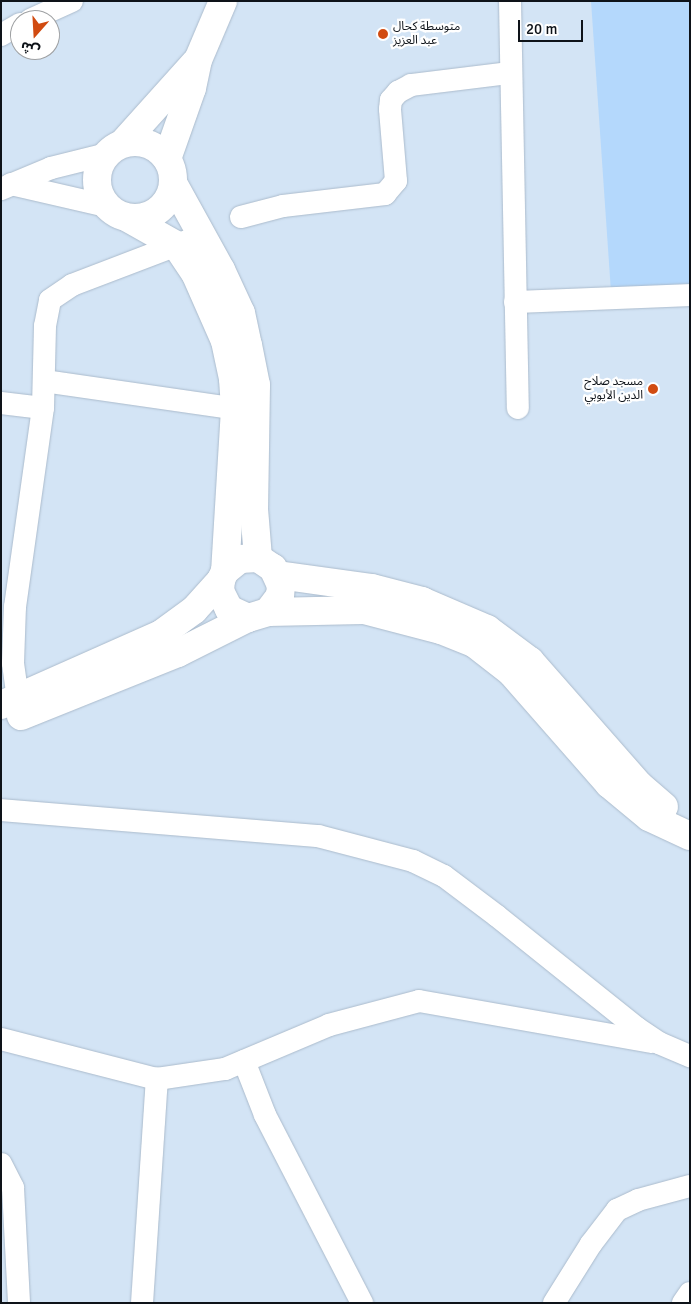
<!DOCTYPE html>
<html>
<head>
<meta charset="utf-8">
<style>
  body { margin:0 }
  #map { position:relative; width:691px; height:1304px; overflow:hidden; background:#d3e4f5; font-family:Signika,"Noto Sans Arabic",sans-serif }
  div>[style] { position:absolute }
  .green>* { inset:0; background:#b4d8fc }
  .roads { filter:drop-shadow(0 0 1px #abbbcc) drop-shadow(0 0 1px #abbbcc) }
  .street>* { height:22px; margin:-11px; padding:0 11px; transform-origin:11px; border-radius:11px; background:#fff }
  .secondary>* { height:28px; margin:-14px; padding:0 14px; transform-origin:14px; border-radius:14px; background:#fff }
  .secondary>.ring { margin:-14px; padding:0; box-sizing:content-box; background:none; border:28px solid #fff; border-radius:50% }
  .dots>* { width:14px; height:14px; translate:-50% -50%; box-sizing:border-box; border:2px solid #fff; border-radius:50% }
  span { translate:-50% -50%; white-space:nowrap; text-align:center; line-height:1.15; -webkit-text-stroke:4.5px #fff; paint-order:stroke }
  .poi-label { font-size:12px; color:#0e1319 }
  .left { translate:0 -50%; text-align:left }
  .right { translate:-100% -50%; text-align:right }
  .frame { position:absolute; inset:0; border:2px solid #0e1319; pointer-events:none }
  .north { position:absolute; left:10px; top:10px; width:50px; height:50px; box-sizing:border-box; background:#fff; border:1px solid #9fa1a3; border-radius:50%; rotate:199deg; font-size:14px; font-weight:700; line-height:20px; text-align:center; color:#0e1319 }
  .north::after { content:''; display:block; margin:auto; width:18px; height:22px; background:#d14b11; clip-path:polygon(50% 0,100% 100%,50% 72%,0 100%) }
  .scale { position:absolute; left:518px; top:20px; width:65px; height:22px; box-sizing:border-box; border:2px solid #0e1319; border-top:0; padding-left:6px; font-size:15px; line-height:18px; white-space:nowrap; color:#0e1319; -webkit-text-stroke:4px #fff; paint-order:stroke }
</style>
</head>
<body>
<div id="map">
  <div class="green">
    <div style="clip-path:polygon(591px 1px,690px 1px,690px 286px,611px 292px)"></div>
  </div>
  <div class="roads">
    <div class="street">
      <div style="left:510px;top:1px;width:407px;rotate:88.9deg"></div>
      <div style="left:30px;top:20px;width:46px;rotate:-24.3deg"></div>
      <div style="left:1px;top:35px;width:22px;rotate:-30deg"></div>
      <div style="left:11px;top:184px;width:98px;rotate:13deg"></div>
      <div style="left:1px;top:189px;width:54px;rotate:-22.8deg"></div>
      <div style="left:51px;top:168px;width:58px;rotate:-14deg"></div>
      <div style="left:241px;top:217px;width:43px;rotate:-14.7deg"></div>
      <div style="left:283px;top:206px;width:103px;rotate:-6.7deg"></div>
      <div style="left:385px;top:194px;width:17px;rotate:-50deg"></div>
      <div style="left:396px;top:181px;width:72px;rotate:-94.8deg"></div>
      <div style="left:390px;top:109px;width:9px;rotate:-84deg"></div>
      <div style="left:391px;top:100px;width:11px;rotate:-49deg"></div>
      <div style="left:398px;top:92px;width:15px;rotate:-28deg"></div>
      <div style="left:411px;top:85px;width:99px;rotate:-7deg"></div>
      <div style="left:515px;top:302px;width:175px;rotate:-2.3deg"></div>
      <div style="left:44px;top:381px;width:209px;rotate:8.2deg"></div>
      <div style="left:1px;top:403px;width:42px;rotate:6.8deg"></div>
      <div style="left:18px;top:699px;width:36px;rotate:-98deg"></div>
      <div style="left:13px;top:663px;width:56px;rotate:-88deg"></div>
      <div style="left:15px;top:607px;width:201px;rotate:-82deg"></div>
      <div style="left:43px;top:408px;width:82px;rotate:-88.6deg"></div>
      <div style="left:45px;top:326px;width:26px;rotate:-79deg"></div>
      <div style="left:50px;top:300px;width:27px;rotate:-34deg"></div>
      <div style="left:72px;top:285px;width:123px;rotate:-20.9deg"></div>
      <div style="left:1px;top:810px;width:318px;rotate:4.7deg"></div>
      <div style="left:318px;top:836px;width:98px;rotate:14.7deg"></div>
      <div style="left:413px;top:861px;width:34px;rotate:26deg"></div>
      <div style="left:444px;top:876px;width:66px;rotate:37deg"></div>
      <div style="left:497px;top:916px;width:179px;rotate:38.7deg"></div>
      <div style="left:637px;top:1028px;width:27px;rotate:34deg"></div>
      <div style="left:659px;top:1043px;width:34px;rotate:23deg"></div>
      <div style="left:1px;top:1039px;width:161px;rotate:14.4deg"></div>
      <div style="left:157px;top:1079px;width:69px;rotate:-8.4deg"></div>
      <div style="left:225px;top:1069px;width:113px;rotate:-22.9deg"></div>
      <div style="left:329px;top:1025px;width:93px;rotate:-14.9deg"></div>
      <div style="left:419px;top:1001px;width:236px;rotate:10deg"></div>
      <div style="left:244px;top:1061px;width:58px;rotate:68.7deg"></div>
      <div style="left:265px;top:1115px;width:212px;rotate:62.7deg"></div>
      <div style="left:1px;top:1164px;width:27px;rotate:63deg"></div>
      <div style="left:13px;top:1188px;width:115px;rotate:87deg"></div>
      <div style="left:142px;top:1303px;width:225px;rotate:-86.2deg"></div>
      <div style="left:554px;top:1303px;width:70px;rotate:-57.9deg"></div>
      <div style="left:591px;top:1244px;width:43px;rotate:-52.6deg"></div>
      <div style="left:617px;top:1210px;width:23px;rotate:-25deg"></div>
      <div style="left:638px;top:1200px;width:54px;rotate:-15.1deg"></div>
      <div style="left:683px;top:1303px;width:12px;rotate:-55deg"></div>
    </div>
    <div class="secondary">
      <div class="ring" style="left:97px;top:142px;width:48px;height:48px"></div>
      <div style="left:123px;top:143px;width:108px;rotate:-48deg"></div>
      <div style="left:167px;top:159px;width:75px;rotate:-70.6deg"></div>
      <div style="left:192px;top:88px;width:29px;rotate:-78deg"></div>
      <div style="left:198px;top:60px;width:64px;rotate:-67deg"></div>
      <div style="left:173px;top:183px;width:99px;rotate:61.1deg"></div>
      <div style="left:221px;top:270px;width:47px;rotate:65.1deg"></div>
      <div style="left:241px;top:313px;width:33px;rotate:78deg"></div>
      <div style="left:248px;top:345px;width:41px;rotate:78.7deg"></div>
      <div style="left:256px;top:385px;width:124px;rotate:90.9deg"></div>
      <div style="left:254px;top:509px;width:49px;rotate:85.3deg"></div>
      <div style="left:128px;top:218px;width:55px;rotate:29.4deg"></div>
      <div style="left:176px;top:245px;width:36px;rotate:56deg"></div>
      <div style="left:196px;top:275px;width:72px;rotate:66.3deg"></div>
      <div style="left:225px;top:341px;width:39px;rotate:78deg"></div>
      <div style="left:233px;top:379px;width:30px;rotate:86deg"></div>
      <div style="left:235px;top:409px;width:162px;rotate:93.5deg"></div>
      <div style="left:278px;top:575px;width:95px;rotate:7.9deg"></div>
      <div style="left:372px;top:588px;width:52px;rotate:14.6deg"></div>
      <div style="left:422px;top:601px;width:71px;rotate:23.3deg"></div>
      <div style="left:487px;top:629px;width:54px;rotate:36.7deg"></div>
      <div style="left:530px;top:661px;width:165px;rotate:48.7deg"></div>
      <div style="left:639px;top:785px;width:33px;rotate:41deg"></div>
      <div style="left:268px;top:612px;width:96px;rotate:-1.2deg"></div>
      <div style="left:364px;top:610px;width:80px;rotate:14.6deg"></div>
      <div style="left:441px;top:630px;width:37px;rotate:22deg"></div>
      <div style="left:475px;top:644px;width:46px;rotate:37.9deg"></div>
      <div style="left:511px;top:672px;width:149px;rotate:48.8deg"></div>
      <div style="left:609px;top:784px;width:52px;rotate:39.5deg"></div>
      <div style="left:649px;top:817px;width:45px;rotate:24.9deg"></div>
      <div style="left:1px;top:705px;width:175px;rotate:-23.9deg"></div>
      <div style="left:161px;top:634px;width:41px;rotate:-36deg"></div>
      <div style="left:194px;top:610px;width:40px;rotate:-48deg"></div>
      <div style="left:221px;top:580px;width:10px;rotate:-66deg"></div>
      <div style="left:225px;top:571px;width:19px;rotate:-39deg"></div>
      <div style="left:240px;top:559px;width:18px;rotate:-3deg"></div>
      <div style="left:258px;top:558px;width:18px;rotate:34deg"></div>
      <div style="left:273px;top:568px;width:19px;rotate:65deg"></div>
      <div style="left:281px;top:585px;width:11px;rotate:95deg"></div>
      <div style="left:280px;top:596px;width:20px;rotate:127deg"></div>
      <div style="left:268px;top:612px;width:21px;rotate:163deg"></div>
      <div style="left:248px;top:618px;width:21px;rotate:-155deg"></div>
      <div style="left:229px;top:609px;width:20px;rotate:-117deg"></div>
      <div style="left:220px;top:591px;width:11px;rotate:-85deg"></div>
      <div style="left:21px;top:716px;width:169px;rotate:-21.9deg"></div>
      <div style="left:178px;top:653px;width:78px;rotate:-26.6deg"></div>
    </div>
  </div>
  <div class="dots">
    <div style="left:383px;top:34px;background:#d14b11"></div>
    <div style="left:653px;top:389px;background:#d14b11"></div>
  </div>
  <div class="poi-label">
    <span class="left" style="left:393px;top:34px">متوسطة كحال<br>عبد العزيز</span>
    <span class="right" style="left:643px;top:389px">مسجد صلاح<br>الدين الأيوبي</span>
  </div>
  <div class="frame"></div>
  <div class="north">ش</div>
  <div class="scale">20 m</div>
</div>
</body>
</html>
